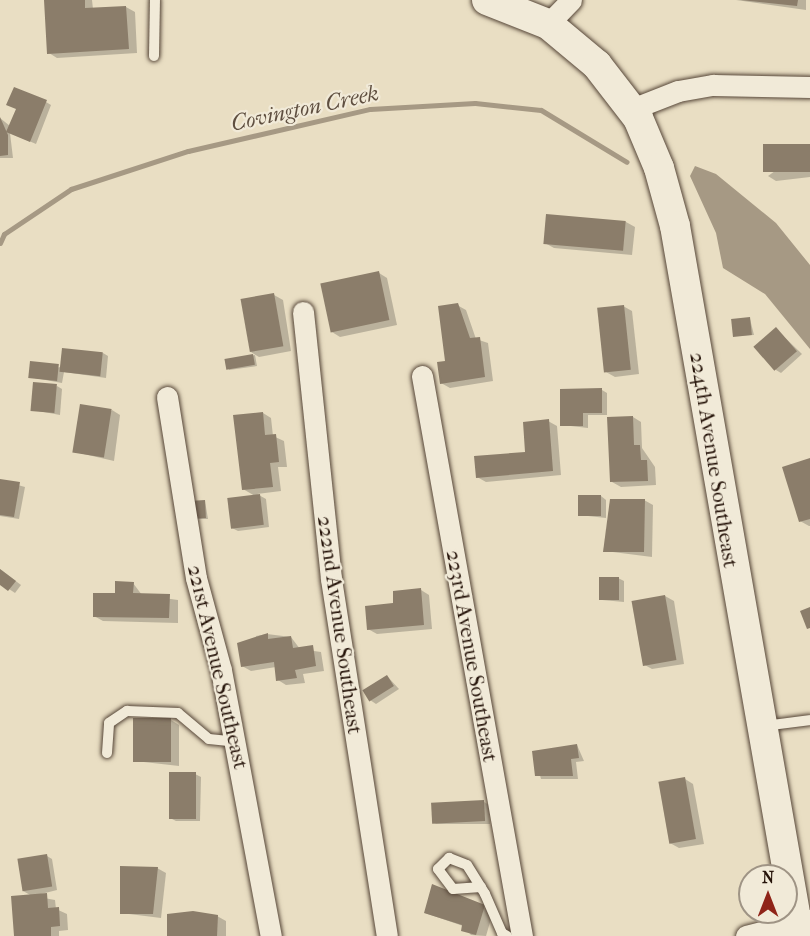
<!DOCTYPE html>
<html>
<head>
<meta charset="utf-8">
<style>
  body { margin:0 }
  #map { position:relative; width:810px; height:936px; overflow:hidden; background:#e9dec3; font-family:"IM FELL French Canon",serif }
  div>[style] { position:absolute }
  .water>* { inset:0; background:#a69984 }
  .shadow>* { inset:0; background:#0003 }
  .stream>* { height:5px; margin:-2.5px; padding:0 2.5px; transform-origin:2.5px; border-radius:2.5px; background:#a69984 }
  .building>* { inset:0; background:#8b7d6a; transform-origin:0 0 }
  .roads { filter:drop-shadow(0 0 2px #564638) drop-shadow(0 0 2px #564638) }
  .lane>* { height:10px; margin:-5px; padding:0 5px; transform-origin:5px; border-radius:5px; background:#f1ead8 }
  .street>* { height:21px; margin:-10.5px; padding:0 10.5px; transform-origin:10.5px; border-radius:10.5px; background:#f1ead8 }
  .secondary>* { height:30px; margin:-15px; padding:0 15px; transform-origin:15px; border-radius:15px; background:#f1ead8 }
  span { translate:-50% -50%; white-space:nowrap; text-align:center; line-height:1.15; -webkit-text-stroke:4.5px #f1ead8; paint-order:stroke }
  .street-label { font-size:21px; color:#251309 }
  .water-label { font-size:22px; color:#5f4f40; font-style:italic }
  .north { position:absolute; left:738px; top:864px; width:60px; height:60px; box-sizing:border-box; background:#f1ead8; border:2px solid #9f9485; border-radius:50%; rotate:0deg; font-size:16px; font-weight:700; line-height:24px; text-align:center; color:#251309 }
  .north::after { content:''; display:block; margin:auto; width:21px; height:27px; background:#8f2418; clip-path:polygon(50% 0,100% 100%,50% 72%,0 100%) }
</style>
</head>
<body>
<div id="map">
  <div class="water">
    <div style="clip-path:polygon(695px 166px,716px 174px,776px 223px,810px 265px,810px 349px,765px 294px,723px 268px,716px 233px,690px 176px)"></div>
  </div>
  <div class="shadow">
    <div style="clip-path:polygon(45px 0,92px 0,93px 9px,126px 7px,135px 12px,137px 53px,57px 58px,49px 53px)"></div>
    <div style="clip-path:polygon(736px 0,806px 0,806px 10px)"></div>
    <div style="clip-path:polygon(46px 102px,51px 105px,36px 144px,10px 133px,13px 158px,0 158px,0 118px,10px 126px)"></div>
    <div style="clip-path:polygon(810px 146px,810px 177px,776px 181px,768px 176px)"></div>
    <div style="clip-path:polygon(547px 215px,626px 222px,635px 227px,632px 255px,554px 248px,545px 243px)"></div>
    <div style="clip-path:polygon(379px 273px,387px 278px,397px 325px,340px 337px,332px 332px)"></div>
    <div style="clip-path:polygon(274px 295px,283px 300px,291px 351px,259px 357px,251px 352px)"></div>
    <div style="clip-path:polygon(457px 305px,466px 310px,476px 339px,488px 343px,493px 381px,450px 388px,441px 383px)"></div>
    <div style="clip-path:polygon(623px 306px,632px 311px,639px 374px,615px 377px,606px 372px)"></div>
    <div style="clip-path:polygon(750px 319px,754px 335px,734px 336px)"></div>
    <div style="clip-path:polygon(776px 329px,802px 354px,781px 373px,776px 370px)"></div>
    <div style="clip-path:polygon(103px 353px,108px 356px,106px 378px,64px 372px,62px 383px,29px 377px)"></div>
    <div style="clip-path:polygon(255px 355px,257px 366px,229px 370px,227px 361px)"></div>
    <div style="clip-path:polygon(57px 386px,62px 389px,60px 415px,33px 410px)"></div>
    <div style="clip-path:polygon(602px 390px,607px 393px,607px 415px,588px 415px,588px 428px,562px 425px)"></div>
    <div style="clip-path:polygon(112px 410px,120px 415px,114px 461px,75px 452px)"></div>
    <div style="clip-path:polygon(263px 413px,271px 418px,273px 436px,284px 441px,287px 467px,278px 467px,281px 491px,257px 494px,266px 499px,269px 527px,238px 531px,232px 528px,255px 496px,243px 489px)"></div>
    <div style="clip-path:polygon(633px 417px,641px 422px,642px 448px,655px 467px,656px 485px,621px 487px,612px 482px)"></div>
    <div style="clip-path:polygon(548px 421px,557px 426px,561px 475px,486px 482px,477px 477px,527px 453px)"></div>
    <div style="clip-path:polygon(810px 460px,810px 526px,809px 526px,800px 521px)"></div>
    <div style="clip-path:polygon(0 480px,25px 487px,19px 519px,0 516px)"></div>
    <div style="clip-path:polygon(601px 496px,606px 500px,606px 518px,579px 515px)"></div>
    <div style="clip-path:polygon(644px 500px,653px 505px,652px 557px,605px 551px)"></div>
    <div style="clip-path:polygon(205px 501px,208px 519px,197px 519px,195px 518px)"></div>
    <div style="clip-path:polygon(0 569px,21px 585px,15px 593px,0 583px)"></div>
    <div style="clip-path:polygon(618px 578px,624px 581px,624px 602px,602px 600px)"></div>
    <div style="clip-path:polygon(133px 583px,142px 595px,178px 600px,178px 623px,103px 621px,94px 616px)"></div>
    <div style="clip-path:polygon(421px 590px,429px 595px,432px 629px,377px 634px,368px 629px)"></div>
    <div style="clip-path:polygon(665px 596px,674px 601px,684px 664px,652px 669px,643px 664px)"></div>
    <div style="clip-path:polygon(267px 634px,291px 637px,300px 649px,321px 652px,324px 671px,303px 674px,305px 683px,286px 685px,278px 680px,276px 667px,251px 671px,242px 666px,256px 636px)"></div>
    <div style="clip-path:polygon(387px 676px,399px 689px,376px 704px,370px 700px)"></div>
    <div style="clip-path:polygon(171px 720px,179px 725px,179px 766px,135px 761px)"></div>
    <div style="clip-path:polygon(577px 745px,584px 761px,576px 762px,578px 779px,541px 779px,534px 752px)"></div>
    <div style="clip-path:polygon(195px 774px,201px 777px,200px 821px,176px 821px,170px 818px)"></div>
    <div style="clip-path:polygon(685px 779px,693px 784px,704px 844px,679px 848px,670px 843px)"></div>
    <div style="clip-path:polygon(484px 802px,489px 805px,490px 824px,434px 824px)"></div>
    <div style="clip-path:polygon(47px 856px,52px 859px,57px 890px,33px 896px,55px 900px,56px 909px,67px 914px,68px 930px,59px 931px,59px 936px,16px 936px,32px 896px,23px 891px)"></div>
    <div style="clip-path:polygon(157px 868px,166px 873px,161px 918px,121px 913px)"></div>
    <div style="clip-path:polygon(484px 907px,493px 912px,486px 936px,471px 935px,463px 926px,425px 913px)"></div>
    <div style="clip-path:polygon(217px 916px,226px 921px,226px 936px,168px 936px)"></div>
  </div>
  <div class="stream">
    <div style="left:0;top:243px;width:10px;rotate:-66deg"></div>
    <div style="left:4px;top:234px;width:81px;rotate:-33.9deg"></div>
    <div style="left:71px;top:189px;width:123px;rotate:-18deg"></div>
    <div style="left:188px;top:151px;width:187px;rotate:-13deg"></div>
    <div style="left:370px;top:109px;width:105px;rotate:-3.3deg"></div>
    <div style="left:475px;top:103px;width:66px;rotate:6.1deg"></div>
    <div style="left:541px;top:110px;width:100px;rotate:31.2deg"></div>
  </div>
  <div class="building">
    <div style="clip-path:polygon(44px 0,85px 0,85px 8px,126px 6px,129px 49px,47px 54px)"></div>
    <div style="clip-path:polygon(741px 0,798px 0,797px 6px)"></div>
    <div style="clip-path:polygon(14px 87px,47px 100px,30px 142px,6px 132px,16px 109px,6px 105px)"></div>
    <div style="clip-path:polygon(0 117px,8px 135px,8px 155px,0 156px)"></div>
    <div style="left:810px;top:144px;width:28px;height:47px;rotate:90deg"></div>
    <div style="left:546px;top:214px;width:80px;height:30px;rotate:5deg"></div>
    <div style="left:379px;top:271px;width:50px;height:60px;rotate:78deg"></div>
    <div style="left:274px;top:293px;width:54px;height:34px;rotate:80deg"></div>
    <div style="clip-path:polygon(458px 303px,470px 338px,480px 337px,485px 377px,440px 384px,437px 362px,445px 361px,438px 306px)"></div>
    <div style="left:624px;top:305px;width:65px;height:27px;rotate:84deg"></div>
    <div style="left:750px;top:317px;width:18px;height:19px;rotate:84deg"></div>
    <div style="left:776px;top:327px;width:32px;height:30px;rotate:49deg"></div>
    <div style="left:62px;top:348px;width:41px;height:24px;rotate:6deg"></div>
    <div style="left:253px;top:354px;width:11px;height:29px;rotate:80deg"></div>
    <div style="left:30px;top:361px;width:29px;height:17px;rotate:6deg"></div>
    <div style="left:33px;top:382px;width:24px;height:29px;rotate:5deg"></div>
    <div style="clip-path:polygon(602px 388px,602px 413px,583px 413px,583px 426px,560px 426px,560px 389px)"></div>
    <div style="left:80px;top:404px;width:32px;height:49px;rotate:9deg"></div>
    <div style="clip-path:polygon(263px 412px,265px 435px,276px 434px,279px 462px,270px 463px,273px 487px,242px 490px,233px 415px)"></div>
    <div style="clip-path:polygon(633px 416px,634px 445px,640px 445px,641px 460px,647px 460px,648px 481px,610px 482px,607px 417px)"></div>
    <div style="clip-path:polygon(549px 419px,553px 471px,476px 478px,474px 456px,525px 452px,523px 422px)"></div>
    <div style="clip-path:polygon(810px 458px,810px 519px,799px 522px,782px 467px)"></div>
    <div style="clip-path:polygon(0 479px,20px 482px,14px 517px,0 515px)"></div>
    <div style="left:260px;top:494px;width:31px;height:33px;rotate:83deg"></div>
    <div style="left:578px;top:495px;width:23px;height:21px"></div>
    <div style="clip-path:polygon(610px 499px,645px 499px,644px 552px,603px 552px)"></div>
    <div style="left:205px;top:500px;width:18px;height:12px;rotate:87deg"></div>
    <div style="clip-path:polygon(0 569px,16px 581px,8px 591px,0 585px)"></div>
    <div style="left:619px;top:577px;width:23px;height:20px;rotate:90deg"></div>
    <div style="clip-path:polygon(115px 581px,134px 582px,133px 593px,170px 594px,169px 618px,93px 617px,93px 593px,115px 593px)"></div>
    <div style="clip-path:polygon(421px 588px,424px 625px,367px 630px,365px 606px,393px 603px,393px 591px)"></div>
    <div style="left:665px;top:595px;width:66px;height:34px;rotate:80deg"></div>
    <div style="clip-path:polygon(810px 607px,810px 628px,807px 629px,800px 611px)"></div>
    <div style="clip-path:polygon(268px 633px,268px 639px,291px 636px,293px 648px,313px 645px,316px 666px,295px 670px,297px 678px,276px 681px,274px 662px,241px 667px,237px 643px)"></div>
    <div style="left:387px;top:675px;width:13px;height:29px;rotate:58deg"></div>
    <div style="left:133px;top:718px;width:38px;height:44px"></div>
    <div style="clip-path:polygon(577px 744px,579px 758px,571px 759px,573px 776px,535px 776px,532px 751px)"></div>
    <div style="left:169px;top:772px;width:27px;height:47px"></div>
    <div style="left:685px;top:777px;width:63px;height:27px;rotate:80deg"></div>
    <div style="left:484px;top:800px;width:21px;height:53px;rotate:87deg"></div>
    <div style="left:47px;top:854px;width:33px;height:30px;rotate:81deg"></div>
    <div style="clip-path:polygon(120px 866px,158px 867px,153px 914px,120px 914px)"></div>
    <div style="clip-path:polygon(432px 884px,485px 905px,476px 935px,461px 931px,462px 925px,424px 913px)"></div>
    <div style="clip-path:polygon(47px 893px,48px 908px,59px 907px,60px 926px,51px 927px,51px 936px,14px 936px,11px 896px)"></div>
    <div style="clip-path:polygon(193px 911px,218px 915px,217px 936px,167px 936px,167px 914px)"></div>
  </div>
  <div class="roads">
    <div class="lane">
      <div style="left:154px;top:56px;width:56px;rotate:-89deg"></div>
      <div style="left:764px;top:726px;width:46px;rotate:-7.4deg"></div>
      <div style="left:107px;top:753px;width:30px;rotate:-86deg"></div>
      <div style="left:109px;top:723px;width:22px;rotate:-34deg"></div>
      <div style="left:127px;top:711px;width:51px;rotate:2.2deg"></div>
      <div style="left:178px;top:713px;width:40px;rotate:40deg"></div>
      <div style="left:209px;top:739px;width:27px;rotate:6deg"></div>
      <div style="left:481px;top:887px;width:28px;rotate:176deg"></div>
      <div style="left:453px;top:889px;width:25px;rotate:-127deg"></div>
      <div style="left:438px;top:869px;width:16px;rotate:-45deg"></div>
      <div style="left:449px;top:858px;width:19px;rotate:21deg"></div>
      <div style="left:467px;top:865px;width:34px;rotate:58deg"></div>
      <div style="left:485px;top:894px;width:43px;rotate:66.4deg"></div>
      <div style="left:502px;top:933px;width:6px;rotate:31deg"></div>
    </div>
    <div class="street">
      <div style="left:548px;top:24px;width:33px;rotate:-46deg"></div>
      <div style="left:632px;top:109px;width:49px;rotate:-21.4deg"></div>
      <div style="left:678px;top:91px;width:36px;rotate:-10deg"></div>
      <div style="left:713px;top:85px;width:97px;rotate:1.2deg"></div>
      <div style="left:303px;top:312px;width:268px;rotate:84deg"></div>
      <div style="left:331px;top:579px;width:361px;rotate:81.1deg"></div>
      <div style="left:422px;top:376px;width:569px;rotate:79.88deg"></div>
      <div style="left:167px;top:397px;width:183px;rotate:80.9deg"></div>
      <div style="left:196px;top:578px;width:95px;rotate:74.8deg"></div>
      <div style="left:221px;top:670px;width:271px;rotate:79.4deg"></div>
      <div style="left:746px;top:936px;width:65px;rotate:-14.3deg"></div>
    </div>
    <div class="secondary">
      <div style="left:487px;top:0;width:66px;rotate:21.5deg"></div>
      <div style="left:548px;top:24px;width:64px;rotate:39.9deg"></div>
      <div style="left:597px;top:65px;width:67px;rotate:52.3deg"></div>
      <div style="left:638px;top:118px;width:54px;rotate:67.2deg"></div>
      <div style="left:659px;top:168px;width:60px;rotate:74.6deg"></div>
      <div style="left:675px;top:226px;width:721px;rotate:80.09deg"></div>
    </div>
  </div>
  <div class="street-label">
    <span style="left:714px;top:460px;rotate:81deg">224th Avenue Southeast</span>
    <span style="left:340px;top:625px;rotate:82deg">222nd Avenue Southeast</span>
    <span style="left:472px;top:656px;rotate:80deg">223rd Avenue Southeast</span>
    <span style="left:218px;top:667px;rotate:77deg">221st Avenue Southeast</span>
  </div>
  <div class="water-label">
    <span style="left:305px;top:109px;rotate:-12deg">Covington Creek</span>
  </div>
  <div class="north">N</div>
</div>
</body>
</html>
